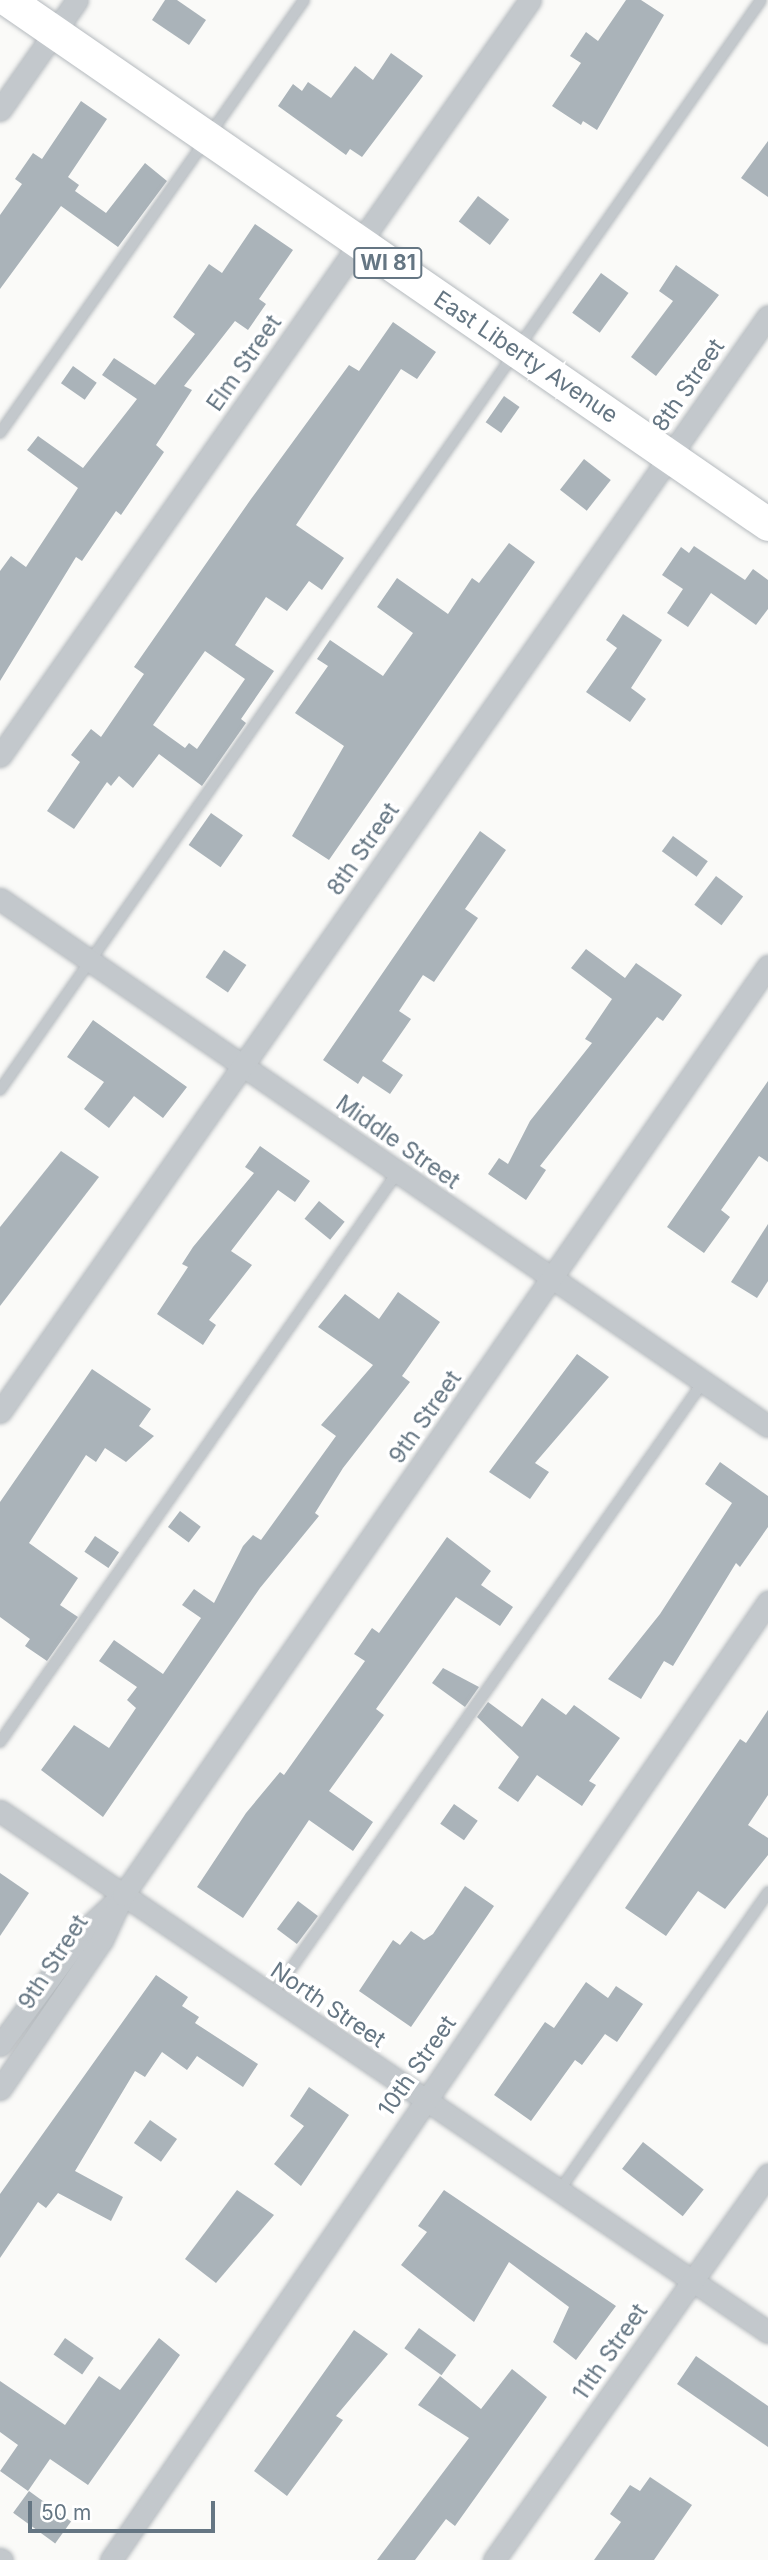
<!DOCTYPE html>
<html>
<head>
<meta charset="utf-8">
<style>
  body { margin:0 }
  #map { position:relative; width:768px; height:2560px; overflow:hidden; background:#fafaf8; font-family:Inter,sans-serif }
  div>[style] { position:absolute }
  .building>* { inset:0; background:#aab3b9; transform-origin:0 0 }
  .roads { filter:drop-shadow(0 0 2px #b5babe) drop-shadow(0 0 2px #b5babe) }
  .service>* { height:10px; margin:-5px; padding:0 5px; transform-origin:5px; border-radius:5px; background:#c3c8cc }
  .minor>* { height:21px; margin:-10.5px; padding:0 10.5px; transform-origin:10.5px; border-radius:10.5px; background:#c3c8cc }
  .primary>* { height:33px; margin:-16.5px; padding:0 16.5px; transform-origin:16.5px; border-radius:16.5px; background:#fff }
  span { translate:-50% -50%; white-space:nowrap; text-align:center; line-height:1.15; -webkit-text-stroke:7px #fff; paint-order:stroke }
  .shield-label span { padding:2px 5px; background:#fff; border:2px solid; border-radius:5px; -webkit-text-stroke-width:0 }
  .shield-label { font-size:21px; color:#657683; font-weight:700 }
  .street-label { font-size:23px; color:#657683 }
  .scale { position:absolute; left:28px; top:2501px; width:187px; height:32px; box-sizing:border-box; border:4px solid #657683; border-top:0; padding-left:9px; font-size:21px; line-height:24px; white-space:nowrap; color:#657683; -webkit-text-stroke:5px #fff; paint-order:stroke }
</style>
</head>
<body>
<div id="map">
  <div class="building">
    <div style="clip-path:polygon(165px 0,177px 0,206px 20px,189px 45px,152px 20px)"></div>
    <div style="clip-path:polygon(626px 0,641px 0,664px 15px,597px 130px,583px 121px,581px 125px,552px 106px,581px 63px,570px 56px,586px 32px,598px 41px)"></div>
    <div style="clip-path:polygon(391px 53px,423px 76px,362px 157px,350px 149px,346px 155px,278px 106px,293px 84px,302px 91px,308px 82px,331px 98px,355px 66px,373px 80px)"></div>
    <div style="clip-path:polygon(81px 101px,107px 119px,68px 177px,79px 185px,75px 191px,106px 213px,145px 163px,167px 181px,118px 247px,61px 206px,0 289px,0 215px,22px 184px,15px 179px,33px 153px,42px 159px)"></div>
    <div style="clip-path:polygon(768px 141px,768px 197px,741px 178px)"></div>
    <div style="left:478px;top:196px;width:39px;height:32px;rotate:37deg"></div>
    <div style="clip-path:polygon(255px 224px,293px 250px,259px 299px,266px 304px,248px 330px,235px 321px,184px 386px,192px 390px,156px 445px,164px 452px,121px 515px,116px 511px,82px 561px,76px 557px,0 681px,0 571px,11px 556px,26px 567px,78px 488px,27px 450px,38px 436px,83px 468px,137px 399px,102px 375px,114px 358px,155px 385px,195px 334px,173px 317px,209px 264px,222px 273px)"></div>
    <div style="clip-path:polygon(676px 265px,719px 295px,656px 376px,631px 357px,673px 301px,659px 291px)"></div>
    <div style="left:601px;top:273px;width:34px;height:49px;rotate:36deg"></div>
    <div style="clip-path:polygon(evenodd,393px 322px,436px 352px,417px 379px,401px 369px,296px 525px,344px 558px,322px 590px,309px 581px,287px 611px,266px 597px,235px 645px,274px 671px,241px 719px,246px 723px,202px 786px,159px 754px,133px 788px,119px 776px,111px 786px,107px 782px,74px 829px,47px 811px,80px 762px,71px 755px,91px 729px,101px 737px,144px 674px,134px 667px,251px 499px,349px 365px,359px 371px,393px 322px,205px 651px,245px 679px,197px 749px,189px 743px,185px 748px,153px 725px,205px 651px)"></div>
    <div style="left:73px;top:366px;width:29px;height:21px;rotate:35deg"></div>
    <div style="left:504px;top:396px;width:19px;height:32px;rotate:35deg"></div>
    <div style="left:584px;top:459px;width:34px;height:39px;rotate:38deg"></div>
    <div style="clip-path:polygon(509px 543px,535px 562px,329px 860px,292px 836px,344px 746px,295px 713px,328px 666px,317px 659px,330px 640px,383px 676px,413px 633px,377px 607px,397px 578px,448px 614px,472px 578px,479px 583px)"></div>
    <div style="clip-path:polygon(694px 546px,745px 580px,753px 569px,768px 580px,768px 609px,756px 625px,711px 593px,688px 627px,667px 613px,683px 589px,662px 575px,681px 547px,689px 553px)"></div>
    <div style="clip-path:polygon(623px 614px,662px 640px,631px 688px,646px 699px,630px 722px,586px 692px,617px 648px,606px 640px)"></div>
    <div style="left:211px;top:813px;width:39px;height:39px;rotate:35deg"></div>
    <div style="clip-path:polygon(480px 831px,506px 850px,465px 909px,478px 918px,434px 982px,423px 975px,399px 1011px,411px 1019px,382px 1061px,403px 1075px,390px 1094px,363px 1076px,358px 1084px,323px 1060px)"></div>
    <div style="left:673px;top:836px;width:43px;height:19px;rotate:36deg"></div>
    <div style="left:716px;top:876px;width:34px;height:36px;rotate:37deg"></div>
    <div style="clip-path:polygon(586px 949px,625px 978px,636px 963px,682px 995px,663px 1021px,657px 1017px,540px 1166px,546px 1170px,526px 1200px,488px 1174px,499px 1158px,508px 1164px,530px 1121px,592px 1043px,585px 1039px,612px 999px,571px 968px)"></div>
    <div style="left:224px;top:950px;width:27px;height:33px;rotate:34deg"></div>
    <div style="clip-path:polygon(93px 1020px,187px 1087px,163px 1118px,134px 1096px,109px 1128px,84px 1109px,104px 1082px,67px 1057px)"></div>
    <div style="clip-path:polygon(768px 1081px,768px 1162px,759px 1156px,721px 1210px,730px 1217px,704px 1253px,667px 1227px)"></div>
    <div style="clip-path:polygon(260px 1146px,310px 1181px,295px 1202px,278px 1190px,231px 1251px,252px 1265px,209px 1320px,216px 1325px,203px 1345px,157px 1314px,188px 1267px,182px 1264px,193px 1247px,254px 1173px,245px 1167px)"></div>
    <div style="clip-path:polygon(61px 1151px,99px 1177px,0 1306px,0 1227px)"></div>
    <div style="left:319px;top:1201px;width:33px;height:23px;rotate:39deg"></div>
    <div style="clip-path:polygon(768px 1224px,768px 1281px,757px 1298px,731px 1282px)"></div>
    <div style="clip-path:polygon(398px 1292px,440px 1322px,402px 1376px,410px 1382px,343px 1468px,315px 1513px,319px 1516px,260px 1588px,103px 1817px,41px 1770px,74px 1725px,109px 1748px,136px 1708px,127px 1700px,137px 1687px,99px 1661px,114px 1640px,163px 1674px,201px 1618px,182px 1605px,194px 1589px,214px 1603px,243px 1546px,253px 1535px,261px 1540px,336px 1436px,321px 1425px,373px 1365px,318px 1327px,345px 1294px,379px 1319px)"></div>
    <div style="clip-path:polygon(577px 1354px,609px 1377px,535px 1463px,549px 1472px,530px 1499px,489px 1472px)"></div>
    <div style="clip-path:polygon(92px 1369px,151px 1409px,139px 1426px,154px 1436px,126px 1462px,105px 1448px,96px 1462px,86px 1455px,29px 1543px,78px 1578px,60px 1605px,78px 1617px,47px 1661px,25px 1646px,30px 1639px,0 1617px,0 1502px)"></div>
    <div style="clip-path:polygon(720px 1462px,768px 1496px,768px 1527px,740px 1567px,736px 1563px,673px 1666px,664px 1661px,641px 1699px,608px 1679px,660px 1614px,732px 1503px,705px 1484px)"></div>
    <div style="left:180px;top:1511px;width:26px;height:20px;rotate:37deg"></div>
    <div style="left:95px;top:1536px;width:29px;height:19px;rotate:34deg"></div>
    <div style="clip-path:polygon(447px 1537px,491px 1571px,481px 1585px,513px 1607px,500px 1626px,456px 1597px,376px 1709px,384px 1715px,329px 1791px,373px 1822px,353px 1851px,309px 1820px,243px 1918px,197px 1887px,246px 1813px,280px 1772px,284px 1775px,365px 1661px,354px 1654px,372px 1628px,379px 1633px)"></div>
    <div style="clip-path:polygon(443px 1668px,479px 1687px,465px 1707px,432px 1683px)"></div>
    <div style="clip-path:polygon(542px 1698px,566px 1715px,574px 1705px,620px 1738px,589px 1781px,596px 1785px,582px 1806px,537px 1775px,518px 1802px,498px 1788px,519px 1757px,477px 1717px,488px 1702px,522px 1727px)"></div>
    <div style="clip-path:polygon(768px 1710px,768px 1795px,748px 1825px,768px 1838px,768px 1855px,725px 1909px,698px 1891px,666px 1936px,625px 1908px,740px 1739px,746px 1743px)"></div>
    <div style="left:454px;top:1804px;width:29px;height:24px;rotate:35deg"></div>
    <div style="clip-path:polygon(0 1873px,29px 1893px,0 1936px)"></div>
    <div style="clip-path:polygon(465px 1886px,494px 1906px,411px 2027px,359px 1991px,393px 1940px,400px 1945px,411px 1931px,424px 1940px,433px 1934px)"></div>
    <div style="left:298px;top:1901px;width:25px;height:35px;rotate:37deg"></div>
    <div style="clip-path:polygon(156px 1975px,188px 1997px,182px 2006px,199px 2017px,195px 2023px,258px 2064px,243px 2087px,197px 2056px,187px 2070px,162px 2052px,145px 2077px,135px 2071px,75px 2171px,123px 2197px,111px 2221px,58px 2193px,46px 2208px,38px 2202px,0 2258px,0 2194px)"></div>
    <div style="clip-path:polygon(586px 1982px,608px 1998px,616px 1986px,643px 2004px,617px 2042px,605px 2034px,582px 2065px,575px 2060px,531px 2121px,494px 2095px,545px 2022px,554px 2028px)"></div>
    <div style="clip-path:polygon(309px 2087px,349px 2115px,301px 2186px,274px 2164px,304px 2126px,290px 2116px)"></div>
    <div style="left:150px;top:2120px;width:33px;height:28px;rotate:35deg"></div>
    <div style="left:643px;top:2142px;width:77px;height:34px;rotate:38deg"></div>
    <div style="clip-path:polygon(237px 2190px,274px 2215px,216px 2283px,185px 2259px)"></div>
    <div style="clip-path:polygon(444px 2190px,616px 2306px,576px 2360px,553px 2342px,569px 2307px,509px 2262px,474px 2322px,401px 2265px,427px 2232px,418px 2226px)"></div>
    <div style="left:419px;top:2328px;width:46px;height:25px;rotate:36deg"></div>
    <div style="clip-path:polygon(354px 2330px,388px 2354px,336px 2416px,343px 2420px,287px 2496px,254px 2471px)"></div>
    <div style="left:65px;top:2338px;width:35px;height:20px;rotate:35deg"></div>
    <div style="clip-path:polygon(159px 2338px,180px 2355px,88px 2485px,50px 2459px,28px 2491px,0 2471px,18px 2445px,0 2432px,0 2381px,65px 2425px,99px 2376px,120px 2390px)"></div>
    <div style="clip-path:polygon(696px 2356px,768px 2406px,768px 2447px,677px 2384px)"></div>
    <div style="clip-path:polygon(512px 2369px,547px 2397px,455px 2526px,446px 2519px,415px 2560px,377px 2560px,469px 2438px,418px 2405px,440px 2376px,481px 2409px)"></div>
    <div style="clip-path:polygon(650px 2477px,692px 2505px,654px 2560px,594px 2560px,621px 2522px,610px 2514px,630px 2485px,640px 2491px)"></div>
    <div style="left:29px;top:2491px;width:52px;height:27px;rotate:36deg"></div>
  </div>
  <div class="roads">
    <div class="service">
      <div style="left:0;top:433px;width:529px;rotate:-54.93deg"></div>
      <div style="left:0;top:1090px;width:1329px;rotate:-55.08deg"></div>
      <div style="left:0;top:1742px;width:694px;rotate:-55.1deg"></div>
      <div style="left:271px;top:1997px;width:752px;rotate:-54.91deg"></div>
      <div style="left:559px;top:2191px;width:365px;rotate:-55deg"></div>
    </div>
    <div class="minor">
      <div style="left:0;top:110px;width:134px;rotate:-55deg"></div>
      <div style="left:0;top:756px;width:923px;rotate:-54.97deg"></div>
      <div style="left:0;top:899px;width:931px;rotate:34.46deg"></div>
      <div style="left:0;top:1412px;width:1338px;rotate:-54.98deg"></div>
      <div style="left:0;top:1811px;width:928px;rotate:34.15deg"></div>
      <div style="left:0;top:2045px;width:143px;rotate:-53.5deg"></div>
      <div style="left:85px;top:1930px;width:42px;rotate:-43.1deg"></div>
      <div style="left:0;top:2089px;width:181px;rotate:-55.6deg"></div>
      <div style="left:102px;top:1940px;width:50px;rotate:-65deg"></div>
      <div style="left:123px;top:1895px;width:1131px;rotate:-55.23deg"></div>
      <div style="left:0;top:2559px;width:2px;rotate:27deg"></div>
      <div style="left:111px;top:2560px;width:1162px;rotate:-55.56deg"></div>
      <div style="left:494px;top:2560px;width:473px;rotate:-54.6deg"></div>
    </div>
    <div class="primary">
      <div style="left:8px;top:0;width:923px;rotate:34.59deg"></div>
    </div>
  </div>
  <div class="shield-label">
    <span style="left:388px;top:263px">WI 81</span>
  </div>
  <div class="street-label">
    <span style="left:526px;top:357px;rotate:34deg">East Liberty Avenue</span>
    <span style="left:244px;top:363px;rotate:-55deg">Elm Street</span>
    <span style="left:688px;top:385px;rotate:-55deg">8th Street</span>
    <span style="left:363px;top:849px;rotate:-55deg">8th Street</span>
    <span style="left:398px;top:1142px;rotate:35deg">Middle Street</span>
    <span style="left:425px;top:1417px;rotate:-55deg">9th Street</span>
    <span style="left:53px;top:1962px;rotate:-57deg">9th Street</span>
    <span style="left:328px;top:2005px;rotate:34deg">North Street</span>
    <span style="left:417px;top:2066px;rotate:-55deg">10th Street</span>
    <span style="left:610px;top:2352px;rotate:-55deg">11th Street</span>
  </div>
  <div class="scale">50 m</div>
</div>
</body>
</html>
